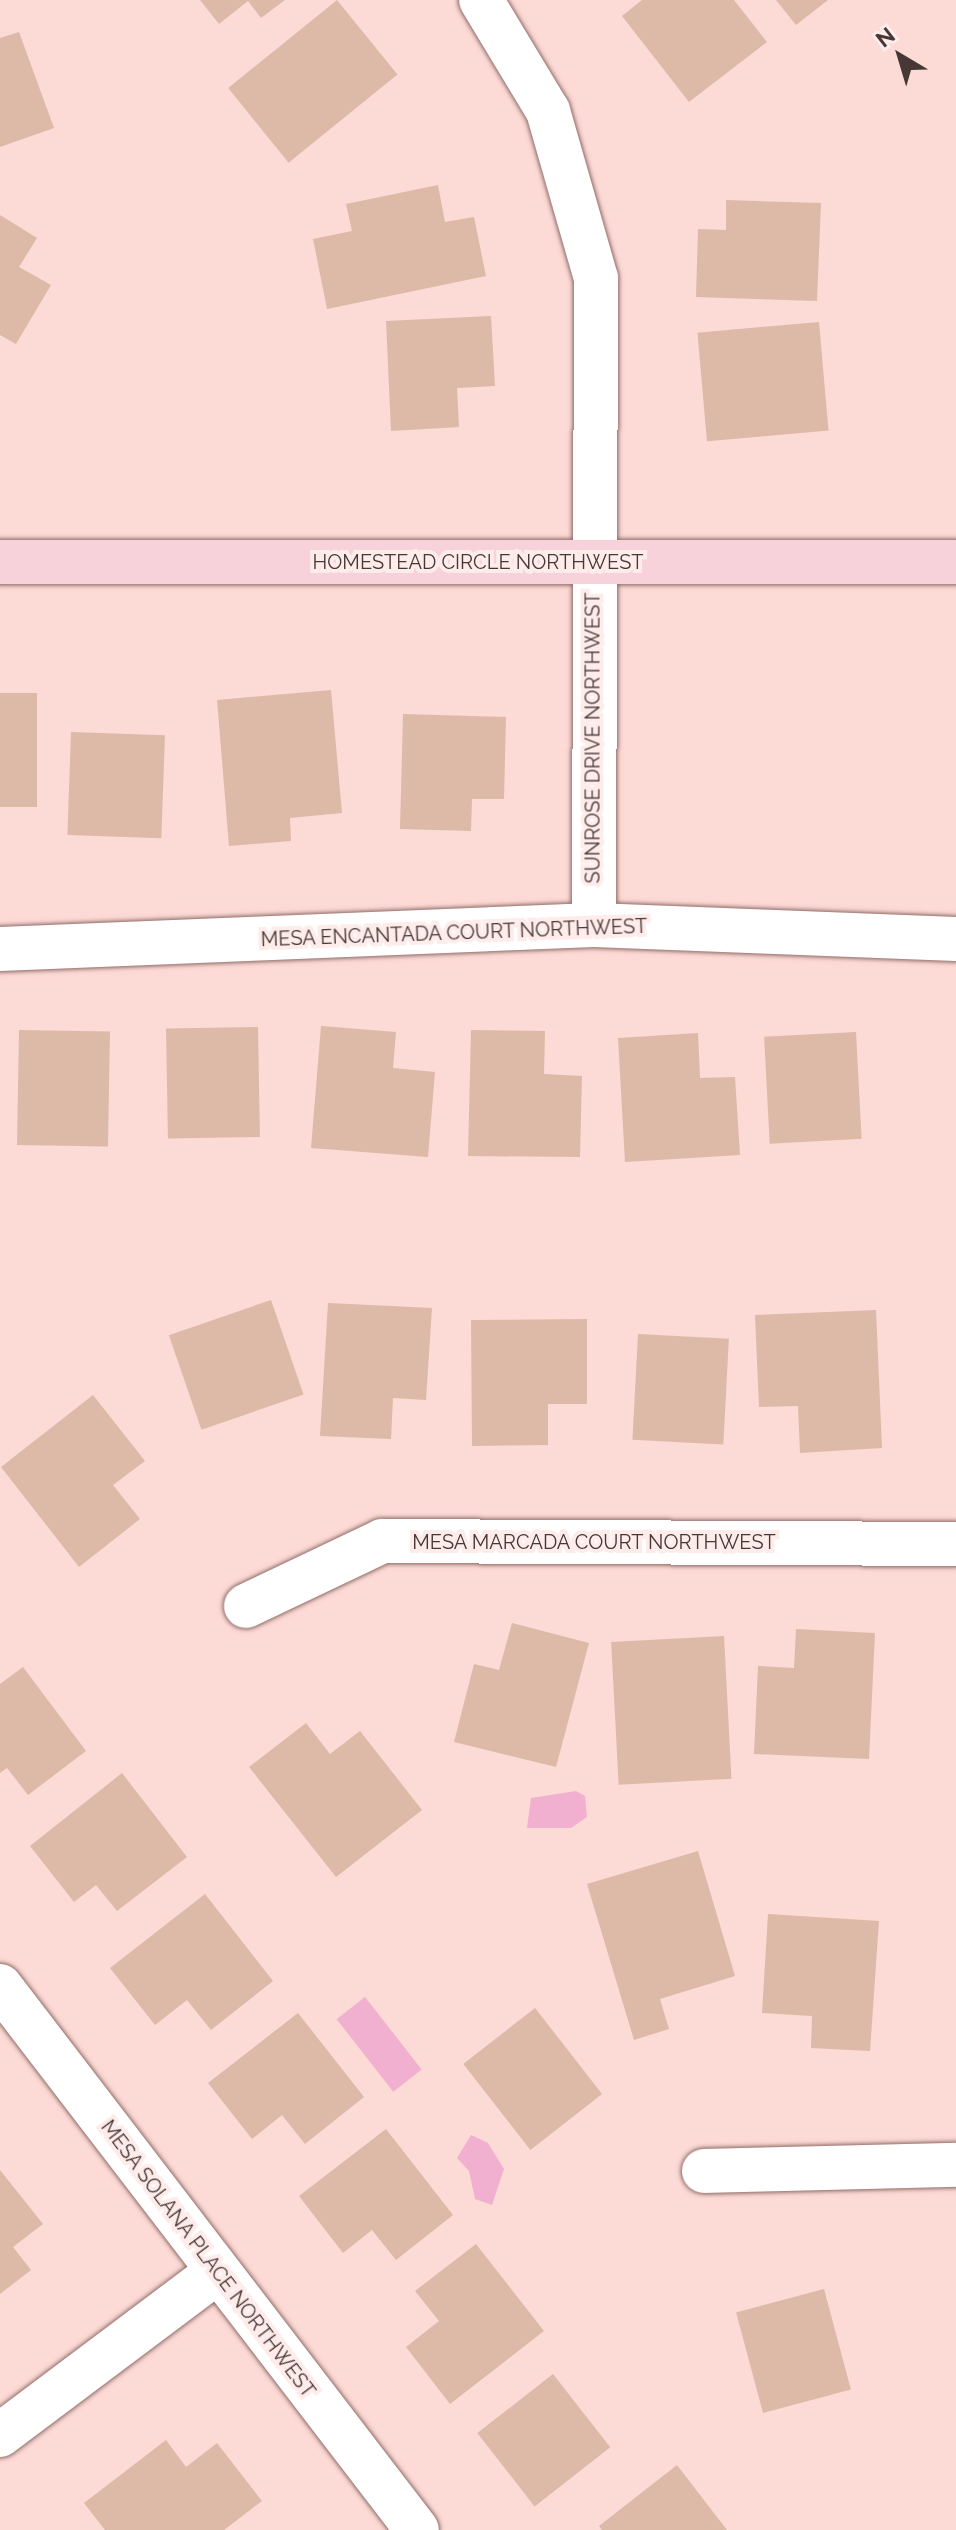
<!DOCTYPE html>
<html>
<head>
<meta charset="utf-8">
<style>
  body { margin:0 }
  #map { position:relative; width:956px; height:2530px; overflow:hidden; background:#fcdad6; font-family:Raleway,sans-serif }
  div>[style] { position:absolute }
  .water>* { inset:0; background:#f1b0cf; transform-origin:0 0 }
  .building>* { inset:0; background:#ddb9a8; transform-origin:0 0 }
  .roads { filter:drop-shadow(0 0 2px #926d68) drop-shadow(0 0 2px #926d68) }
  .street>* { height:44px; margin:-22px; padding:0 22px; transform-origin:22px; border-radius:22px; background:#fff }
  .secondary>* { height:44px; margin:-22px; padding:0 22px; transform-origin:22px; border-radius:22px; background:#f7d2db }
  span { translate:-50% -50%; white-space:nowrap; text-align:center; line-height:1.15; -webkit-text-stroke:8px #fdecea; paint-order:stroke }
  .street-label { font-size:20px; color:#473735 }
  .north { position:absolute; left:860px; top:16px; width:80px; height:80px; -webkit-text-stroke:6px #fdecea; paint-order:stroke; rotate:322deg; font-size:22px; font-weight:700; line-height:32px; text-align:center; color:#473735 }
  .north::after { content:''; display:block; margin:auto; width:28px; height:36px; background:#473735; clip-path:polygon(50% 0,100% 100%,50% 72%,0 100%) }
</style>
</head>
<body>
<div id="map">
  <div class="water">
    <div style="clip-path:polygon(576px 1791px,585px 1796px,587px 1817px,571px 1828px,527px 1828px,531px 1798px)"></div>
    <div style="left:365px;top:1997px;width:92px;height:36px;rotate:52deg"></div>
    <div style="clip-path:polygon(471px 2135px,488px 2143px,504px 2169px,492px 2205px,475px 2199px,469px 2171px,457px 2158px)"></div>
  </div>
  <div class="building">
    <div style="clip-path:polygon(200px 0,285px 0,261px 18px,248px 1px,219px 24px)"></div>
    <div style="left:337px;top:0;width:96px;height:140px;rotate:51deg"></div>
    <div style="clip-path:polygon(642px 0,734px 0,767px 42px,689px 102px,622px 16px)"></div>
    <div style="clip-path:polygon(776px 0,828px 0,796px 25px)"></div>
    <div style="clip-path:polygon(19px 32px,54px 128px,0 147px,0 38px)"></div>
    <div style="clip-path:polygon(438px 185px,445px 222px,474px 217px,486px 276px,327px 309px,313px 239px,352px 231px,346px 204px)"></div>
    <div style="clip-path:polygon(726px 200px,821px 203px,817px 301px,696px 297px,698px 229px,726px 230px)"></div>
    <div style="clip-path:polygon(0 215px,37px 238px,19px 267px,51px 285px,16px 344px,0 335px)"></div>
    <div style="clip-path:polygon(491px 316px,495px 386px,457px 388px,459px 427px,391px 431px,386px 321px)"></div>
    <div style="left:819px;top:322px;width:109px;height:122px;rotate:85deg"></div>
    <div style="clip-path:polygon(331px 690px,342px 813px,290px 818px,291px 841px,229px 846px,217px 700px)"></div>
    <div style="left:0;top:693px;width:37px;height:114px"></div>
    <div style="clip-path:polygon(403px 714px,506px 717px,504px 799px,472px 799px,471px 831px,400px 829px)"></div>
    <div style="left:71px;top:732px;width:94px;height:103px;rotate:2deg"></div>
    <div style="clip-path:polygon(321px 1026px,396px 1032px,393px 1068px,435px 1072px,428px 1157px,311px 1148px)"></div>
    <div style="left:258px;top:1027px;width:110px;height:92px;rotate:89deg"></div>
    <div style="left:19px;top:1030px;width:91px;height:115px;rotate:1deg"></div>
    <div style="clip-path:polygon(471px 1030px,545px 1031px,544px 1074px,582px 1076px,580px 1157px,468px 1156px)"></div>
    <div style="left:856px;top:1032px;width:107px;height:92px;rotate:87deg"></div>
    <div style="clip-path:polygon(698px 1033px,700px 1078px,735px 1077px,740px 1155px,625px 1162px,618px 1038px)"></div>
    <div style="left:271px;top:1300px;width:100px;height:108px;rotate:71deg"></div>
    <div style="clip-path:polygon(328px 1303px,432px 1308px,426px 1400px,393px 1398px,391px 1439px,320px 1436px)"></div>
    <div style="clip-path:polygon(876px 1310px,882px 1448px,800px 1453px,798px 1406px,759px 1407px,755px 1315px)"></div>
    <div style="clip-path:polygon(587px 1319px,587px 1404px,548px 1404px,548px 1445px,472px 1446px,471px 1320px)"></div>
    <div style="left:638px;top:1334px;width:91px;height:106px;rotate:3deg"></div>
    <div style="clip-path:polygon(93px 1395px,145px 1461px,113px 1485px,140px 1519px,79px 1567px,1px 1467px)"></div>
    <div style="clip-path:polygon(512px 1623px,589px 1643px,556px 1767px,454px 1742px,474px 1664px,499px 1670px)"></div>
    <div style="clip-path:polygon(796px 1629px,875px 1633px,869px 1759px,754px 1754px,758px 1666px,794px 1668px)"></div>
    <div style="left:724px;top:1636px;width:143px;height:113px;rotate:87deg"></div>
    <div style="clip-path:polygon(23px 1667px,86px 1751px,28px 1795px,7px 1768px,0 1773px,0 1684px)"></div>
    <div style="clip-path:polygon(306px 1723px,330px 1754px,360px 1731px,422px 1810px,336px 1877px,249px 1767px)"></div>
    <div style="clip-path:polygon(122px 1773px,187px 1857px,117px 1911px,96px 1885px,74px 1902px,30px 1846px)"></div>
    <div style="clip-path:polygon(698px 1851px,735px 1976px,660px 1999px,669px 2029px,634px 2040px,587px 1884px)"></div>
    <div style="clip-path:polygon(205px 1894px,273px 1981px,211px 2030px,187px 2000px,155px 2025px,110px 1968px)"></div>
    <div style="clip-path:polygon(768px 1914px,879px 1921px,870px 2051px,811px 2048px,812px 2016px,762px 2013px)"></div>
    <div style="left:535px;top:2008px;width:109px;height:91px;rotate:52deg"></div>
    <div style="clip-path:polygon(298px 2013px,364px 2097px,305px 2144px,282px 2115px,252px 2139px,208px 2083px)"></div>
    <div style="clip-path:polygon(386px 2129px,453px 2215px,396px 2260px,372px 2230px,343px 2253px,299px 2196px)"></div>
    <div style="clip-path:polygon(0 2170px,43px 2224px,13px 2247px,31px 2270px,0 2294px)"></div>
    <div style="clip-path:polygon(476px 2244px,544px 2331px,450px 2404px,406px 2347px,439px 2321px,415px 2291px)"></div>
    <div style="left:824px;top:2289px;width:104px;height:91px;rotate:75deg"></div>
    <div style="left:553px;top:2374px;width:93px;height:96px;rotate:52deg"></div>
    <div style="clip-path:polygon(166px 2440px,186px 2467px,217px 2443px,262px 2501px,224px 2530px,105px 2530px,84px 2503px)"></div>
    <div style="clip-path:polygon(677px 2465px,727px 2530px,602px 2530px,599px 2526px)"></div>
  </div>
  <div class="roads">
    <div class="street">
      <div style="left:481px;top:0;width:130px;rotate:58.9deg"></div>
      <div style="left:548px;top:111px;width:174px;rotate:74deg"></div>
      <div style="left:596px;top:278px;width:647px;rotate:90.18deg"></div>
      <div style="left:0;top:949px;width:594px;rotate:-2.31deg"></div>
      <div style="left:594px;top:925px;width:362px;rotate:2.2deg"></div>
      <div style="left:246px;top:1606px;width:151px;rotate:-25.5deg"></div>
      <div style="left:382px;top:1541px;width:574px;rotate:0.3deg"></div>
      <div style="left:0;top:1986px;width:685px;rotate:52.53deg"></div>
      <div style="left:704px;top:2171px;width:252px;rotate:-1.4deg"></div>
      <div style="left:0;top:2435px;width:270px;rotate:-36.9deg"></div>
    </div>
    <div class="secondary">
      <div style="left:0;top:562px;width:956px"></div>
    </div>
  </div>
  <div class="street-label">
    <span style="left:478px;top:562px">HOMESTEAD CIRCLE NORTHWEST</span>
    <span style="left:593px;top:738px;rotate:-90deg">SUNROSE DRIVE NORTHWEST</span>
    <span style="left:454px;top:933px;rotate:-2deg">MESA ENCANTADA COURT NORTHWEST</span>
    <span style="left:594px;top:1542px">MESA MARCADA COURT NORTHWEST</span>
    <span style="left:208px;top:2259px;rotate:53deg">MESA SOLANA PLACE NORTHWEST</span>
  </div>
  <div class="north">N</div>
</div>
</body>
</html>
